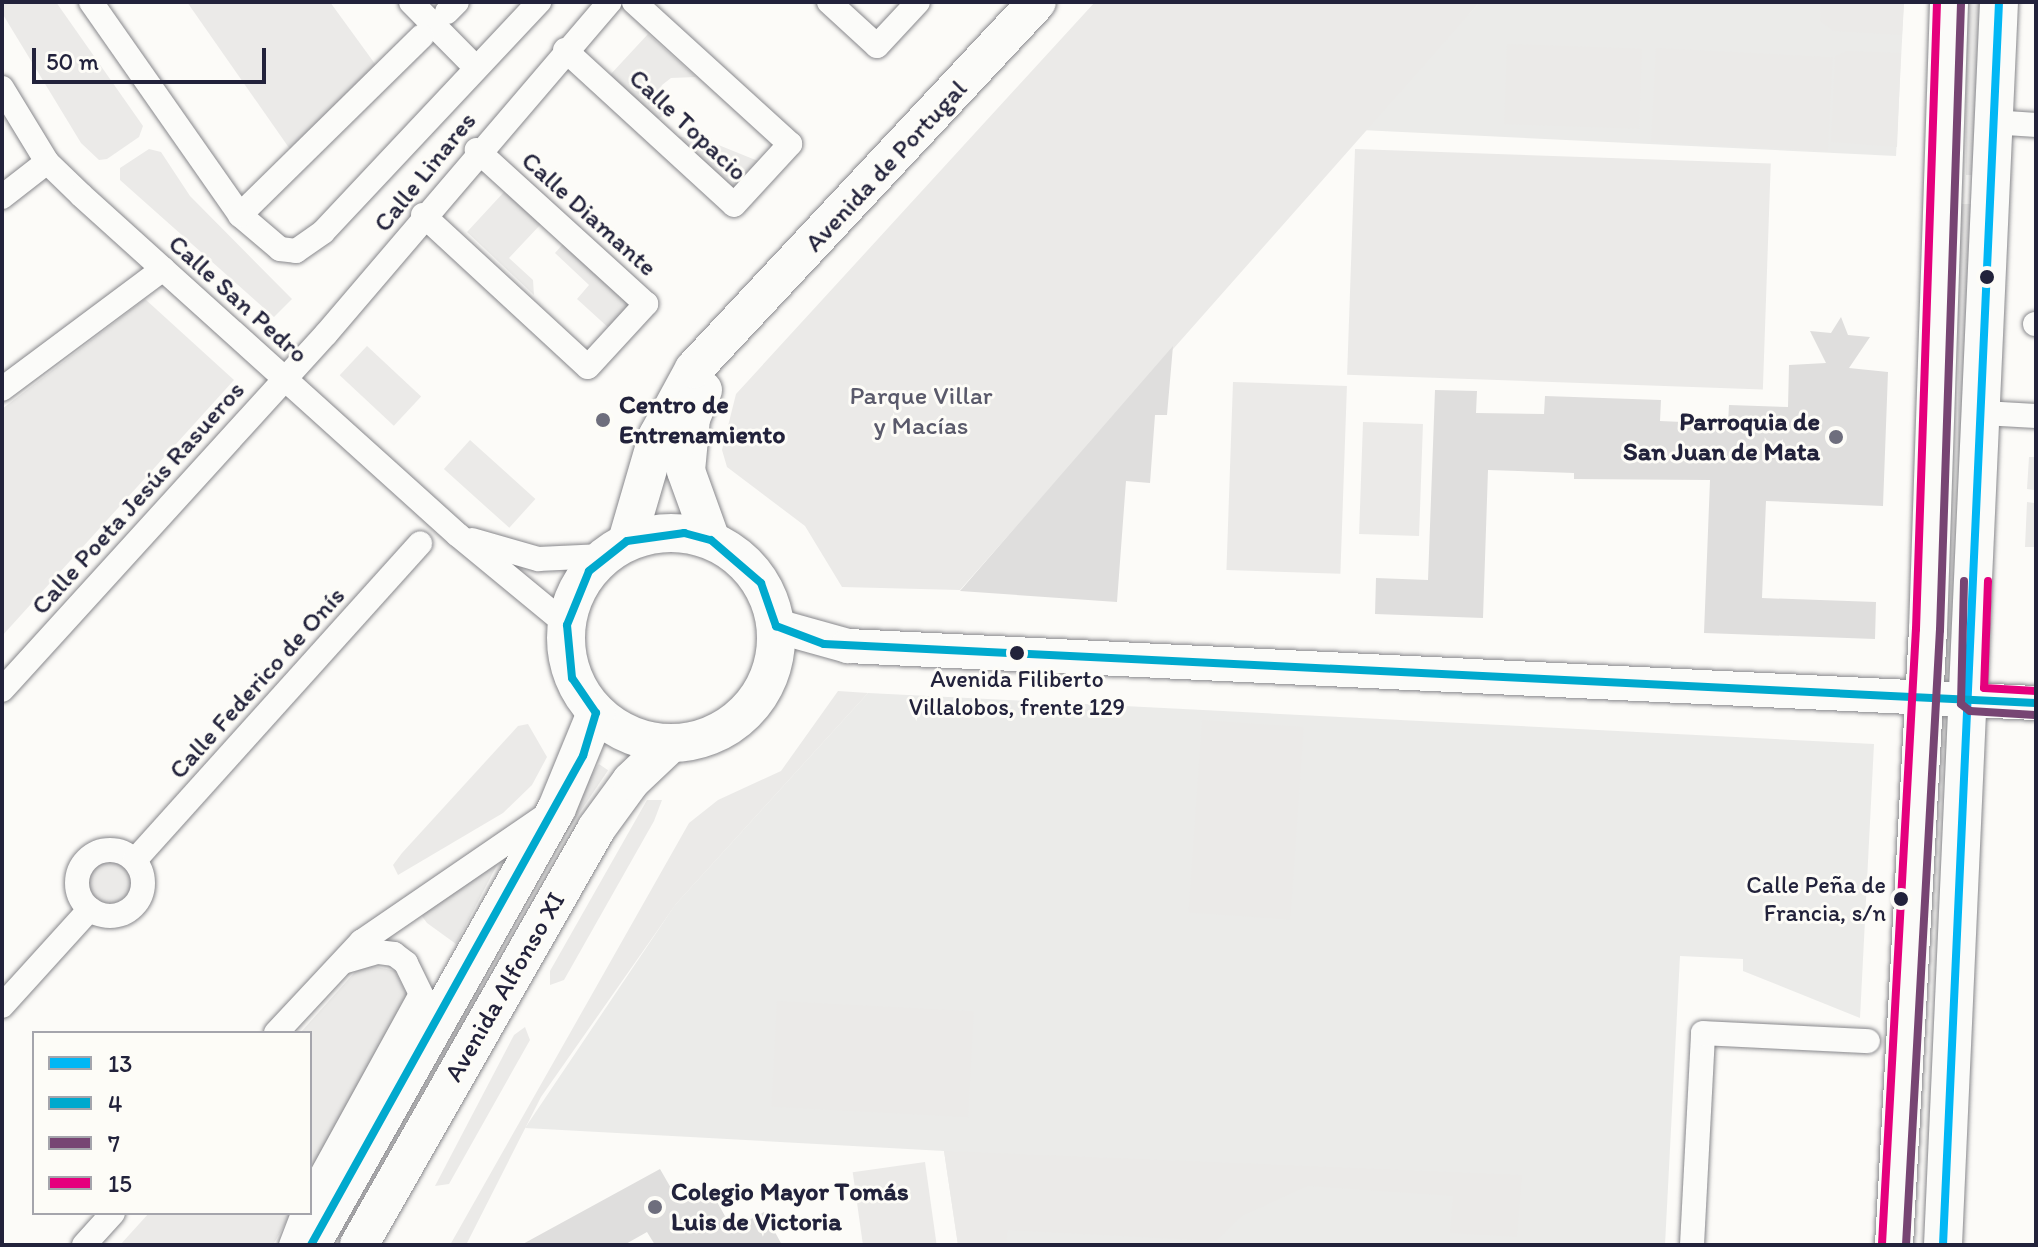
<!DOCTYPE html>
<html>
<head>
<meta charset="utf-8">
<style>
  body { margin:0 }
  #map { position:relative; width:2038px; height:1247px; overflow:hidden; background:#fcfbf8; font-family:Itim,sans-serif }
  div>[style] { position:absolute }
  .built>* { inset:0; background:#ebebe9 }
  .green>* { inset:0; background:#ebeae8; transform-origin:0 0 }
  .round { border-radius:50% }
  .building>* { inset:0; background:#dfdedd }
  .roads { filter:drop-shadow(0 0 2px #88888c) drop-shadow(0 0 2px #88888c) }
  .street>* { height:24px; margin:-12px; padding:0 12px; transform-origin:12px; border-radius:12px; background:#fbfbf9 }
  .street>.ring { margin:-12px; padding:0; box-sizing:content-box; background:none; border:24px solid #fbfbf9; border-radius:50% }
  .secondary>* { height:34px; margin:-17px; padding:0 17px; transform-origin:17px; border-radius:17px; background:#fbfbf9 }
  .primary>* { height:38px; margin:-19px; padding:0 19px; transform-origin:19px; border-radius:19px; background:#fbfbf9 }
  .primary>.ring { margin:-19px; padding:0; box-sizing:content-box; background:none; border:38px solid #fbfbf9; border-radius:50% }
  .bus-1>* { height:8px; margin:-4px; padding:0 4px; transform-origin:4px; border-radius:4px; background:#02b7f5 }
  .bus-2>* { height:8px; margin:-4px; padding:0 4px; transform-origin:4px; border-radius:4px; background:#00a9ce }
  .bus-3>* { height:8px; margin:-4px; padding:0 4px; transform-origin:4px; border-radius:4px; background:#774573 }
  .bus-4>* { height:8px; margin:-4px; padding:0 4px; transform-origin:4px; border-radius:4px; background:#e5007d }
  .dots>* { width:22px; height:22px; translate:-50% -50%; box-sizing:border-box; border:4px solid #fdfcf7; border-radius:50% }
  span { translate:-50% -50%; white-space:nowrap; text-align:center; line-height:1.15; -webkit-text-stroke:6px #fdfcf7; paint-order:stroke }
  .bus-label { font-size:24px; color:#22223b }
  .right { translate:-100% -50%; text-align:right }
  .street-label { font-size:26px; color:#22223b }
  .park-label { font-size:26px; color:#5a5a6b }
  .poi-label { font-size:26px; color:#22223b; font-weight:700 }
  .left { translate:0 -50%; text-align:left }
  .frame { position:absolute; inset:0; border:4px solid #22223b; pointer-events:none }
  .legend { position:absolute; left:32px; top:1031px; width:280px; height:184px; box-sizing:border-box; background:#fdfcf7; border:2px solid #a5a5ac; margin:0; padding:10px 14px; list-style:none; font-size:24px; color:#22223b }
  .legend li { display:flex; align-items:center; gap:16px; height:40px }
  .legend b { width:40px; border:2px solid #a5a5ac }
  .scale { position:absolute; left:32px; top:48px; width:234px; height:36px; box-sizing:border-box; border:4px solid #22223b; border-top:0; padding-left:10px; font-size:24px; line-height:28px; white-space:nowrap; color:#22223b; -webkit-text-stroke:6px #fdfcf7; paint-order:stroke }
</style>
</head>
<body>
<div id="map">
  <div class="built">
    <div style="clip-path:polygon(1480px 2px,1904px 2px,1896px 156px,1361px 130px)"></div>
    <div style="clip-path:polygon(868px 693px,1874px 744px,1860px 1018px,1743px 971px,1743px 959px,1680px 956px,1665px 1245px,958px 1245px,944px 1151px,525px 1128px,675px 905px)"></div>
  </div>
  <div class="green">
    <div style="clip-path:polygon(2px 2px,56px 2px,143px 126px,139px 137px,107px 159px,99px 160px,81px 143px,2px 13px)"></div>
    <div style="clip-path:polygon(187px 2px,330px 2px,378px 68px,294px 155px)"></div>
    <div style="clip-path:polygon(1095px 2px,1480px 2px,960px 590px,842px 587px,805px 526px,727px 467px,722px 450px,736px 394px)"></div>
    <div style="clip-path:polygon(1821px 2px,1904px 2px,1902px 35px,1834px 31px,1820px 21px)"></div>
    <div style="left:1966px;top:2px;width:14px;height:173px"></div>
    <div style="clip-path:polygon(648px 34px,696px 77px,671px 78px,662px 85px,657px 96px,664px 115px,658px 119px,610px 75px)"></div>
    <div style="left:1507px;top:44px;width:135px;height:80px;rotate:2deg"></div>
    <div style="left:1656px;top:48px;width:177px;height:94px;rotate:3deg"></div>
    <div style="clip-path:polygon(1847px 51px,1901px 53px,1897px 147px,1831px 142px,1835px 56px)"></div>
    <div style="clip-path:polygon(677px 136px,716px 144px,763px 163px,737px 192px)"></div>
    <div style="clip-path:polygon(149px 149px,161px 152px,190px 196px,292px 299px,274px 317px,120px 180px,120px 168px)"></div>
    <div style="left:1355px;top:149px;width:416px;height:226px;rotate:2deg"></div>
    <div style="clip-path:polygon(504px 192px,541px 224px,509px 258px,533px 280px,534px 295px,467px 232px)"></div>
    <div style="left:1958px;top:204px;width:14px;height:412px"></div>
    <div style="clip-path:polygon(563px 244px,633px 308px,611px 330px,577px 299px,589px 285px,555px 253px)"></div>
    <div style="clip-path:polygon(145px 299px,234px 380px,2px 636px,2px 409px)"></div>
    <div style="left:367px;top:346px;width:74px;height:40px;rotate:43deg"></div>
    <div style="left:1233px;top:382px;width:114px;height:188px;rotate:2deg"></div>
    <div style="left:1363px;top:422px;width:60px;height:112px;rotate:2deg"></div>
    <div style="left:470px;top:440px;width:88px;height:39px;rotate:42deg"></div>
    <div style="clip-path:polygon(2029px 457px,2036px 457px,2036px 547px,2025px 547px,2027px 502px,2034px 503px,2035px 490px,2027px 489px)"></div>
    <div style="clip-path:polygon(838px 691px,868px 693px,676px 904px,541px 1097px,466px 1245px,450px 1245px,689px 823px,718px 800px,781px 771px)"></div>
    <div style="left:1202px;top:720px;width:102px;height:193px;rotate:4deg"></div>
    <div style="clip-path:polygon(528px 724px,547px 757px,532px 785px,503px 813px,398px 875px,393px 865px,402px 853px,518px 726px)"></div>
    <div style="left:599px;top:764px;width:11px;height:227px;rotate:34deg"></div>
    <div style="clip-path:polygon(647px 800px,662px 800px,654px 821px,564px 980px,550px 985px,550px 971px)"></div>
    <div style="clip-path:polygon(500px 859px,456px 944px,427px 923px,418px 911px)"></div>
    <div class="round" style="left:89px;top:861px;width:42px;height:42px"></div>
    <div style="clip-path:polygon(369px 965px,395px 971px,408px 996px,310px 1180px,310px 1033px,300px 1033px,355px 972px)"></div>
    <div style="left:473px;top:985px;width:12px;height:299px;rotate:31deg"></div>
    <div style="left:777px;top:1001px;width:197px;height:106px;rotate:3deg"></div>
    <div style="clip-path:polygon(525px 1027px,530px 1040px,449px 1184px,435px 1186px,514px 1035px)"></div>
    <div style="clip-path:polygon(944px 1151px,1522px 1175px,1517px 1237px,1450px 1233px,1453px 1196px,1308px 1186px,1242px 1216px,1216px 1241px,1008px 1230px,1006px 1245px,958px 1245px)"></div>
    <div style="left:925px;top:1162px;width:84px;height:73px;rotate:82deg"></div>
    <div style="clip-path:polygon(149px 1213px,291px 1213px,273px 1245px,120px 1245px)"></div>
  </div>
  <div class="building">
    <div style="clip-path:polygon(1841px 317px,1848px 335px,1870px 337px,1849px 368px,1888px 372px,1883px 506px,1766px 501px,1762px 598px,1876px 602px,1875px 639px,1704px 633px,1710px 480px,1574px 479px,1574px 473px,1488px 470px,1483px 618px,1375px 614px,1376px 578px,1428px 580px,1435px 390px,1477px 391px,1476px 413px,1544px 414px,1545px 396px,1661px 400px,1660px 421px,1728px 424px,1729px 405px,1788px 407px,1789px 365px,1826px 363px,1810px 331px,1831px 333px)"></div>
    <div style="clip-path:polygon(1173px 346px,1167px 415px,1155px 415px,1150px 483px,1126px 481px,1117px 602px,960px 591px)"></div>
    <div style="clip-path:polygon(660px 1169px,679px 1202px,708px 1185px,732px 1229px,764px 1212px,782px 1245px,655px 1245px,647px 1232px,624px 1245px,521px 1245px)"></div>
  </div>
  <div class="roads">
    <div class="street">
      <div style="left:91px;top:2px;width:260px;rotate:55deg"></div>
      <div style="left:240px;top:215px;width:52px;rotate:40.4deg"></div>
      <div style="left:280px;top:249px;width:16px;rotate:7deg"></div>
      <div style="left:296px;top:251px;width:33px;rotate:-35deg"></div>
      <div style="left:323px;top:232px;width:316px;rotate:-46.8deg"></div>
      <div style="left:411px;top:2px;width:91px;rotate:45.4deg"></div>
      <div style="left:829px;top:2px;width:65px;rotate:42.5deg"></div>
      <div style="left:877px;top:46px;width:60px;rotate:-47deg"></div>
      <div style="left:447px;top:12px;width:14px;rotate:-45deg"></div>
      <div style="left:565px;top:50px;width:229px;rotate:42.5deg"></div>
      <div style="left:734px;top:205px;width:83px;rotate:-47.4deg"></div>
      <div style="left:790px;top:144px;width:211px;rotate:-137.7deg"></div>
      <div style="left:2px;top:88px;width:87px;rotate:58.7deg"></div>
      <div style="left:47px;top:162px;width:47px;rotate:44.1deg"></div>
      <div style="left:81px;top:195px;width:508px;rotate:42.05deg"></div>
      <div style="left:458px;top:535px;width:141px;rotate:39.5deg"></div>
      <div style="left:1992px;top:122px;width:44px;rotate:3.9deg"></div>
      <div style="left:2px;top:197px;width:57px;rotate:-37.9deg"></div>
      <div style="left:240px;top:215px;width:255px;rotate:-44.5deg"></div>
      <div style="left:423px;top:215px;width:224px;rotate:42.7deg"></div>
      <div style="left:588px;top:367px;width:86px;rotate:-47.4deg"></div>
      <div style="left:646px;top:304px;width:229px;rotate:-137.7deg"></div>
      <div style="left:2035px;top:324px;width:1px"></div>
      <div style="left:2px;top:389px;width:201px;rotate:-36.7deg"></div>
      <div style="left:1983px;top:413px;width:53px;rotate:3.2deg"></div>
      <div style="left:472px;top:540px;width:69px;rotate:16.1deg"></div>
      <div style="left:538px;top:559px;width:65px;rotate:-2.6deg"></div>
      <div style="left:2px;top:690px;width:481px;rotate:-47.7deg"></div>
      <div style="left:326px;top:334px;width:437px;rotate:-49.5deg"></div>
      <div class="ring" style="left:77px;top:850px;width:42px;height:42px"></div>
      <div style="left:135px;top:860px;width:426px;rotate:-48deg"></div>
      <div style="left:2px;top:1006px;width:131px;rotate:-47.8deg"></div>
      <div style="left:276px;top:1033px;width:125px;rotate:-47deg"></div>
      <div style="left:361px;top:942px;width:227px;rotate:-34.4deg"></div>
      <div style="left:310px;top:1196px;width:230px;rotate:-61.2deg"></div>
      <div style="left:421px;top:994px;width:34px;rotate:-116deg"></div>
      <div style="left:406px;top:963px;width:15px;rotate:-143deg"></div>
      <div style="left:394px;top:954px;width:17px;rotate:-173deg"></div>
      <div style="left:377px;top:952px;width:33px;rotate:164deg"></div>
      <div style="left:84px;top:1245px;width:43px;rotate:-47.8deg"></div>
      <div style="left:291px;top:1245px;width:34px;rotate:-69deg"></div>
      <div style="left:1692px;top:1245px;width:212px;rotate:-87deg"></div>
      <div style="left:1703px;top:1033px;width:165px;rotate:2.8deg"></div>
    </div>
    <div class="secondary">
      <div style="left:776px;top:626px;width:75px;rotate:15.5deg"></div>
      <div style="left:848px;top:646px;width:1189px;rotate:2.75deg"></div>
    </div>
    <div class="primary">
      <div style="left:703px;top:390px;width:30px;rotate:113deg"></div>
      <div style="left:691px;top:418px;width:53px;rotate:95.4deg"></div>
      <div style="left:686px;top:471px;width:73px;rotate:70.1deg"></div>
      <div class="ring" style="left:566px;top:533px;width:172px;height:172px"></div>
      <div style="left:627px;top:541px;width:110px;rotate:-73.7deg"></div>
      <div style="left:658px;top:435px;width:75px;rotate:-61.4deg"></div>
      <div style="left:694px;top:369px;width:502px;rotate:-46.94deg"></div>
      <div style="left:311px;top:1245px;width:501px;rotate:-60.62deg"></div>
      <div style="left:557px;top:808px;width:103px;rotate:-67.7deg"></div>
      <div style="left:359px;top:1245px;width:479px;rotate:-60.3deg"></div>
      <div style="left:596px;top:829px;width:59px;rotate:-53.9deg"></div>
      <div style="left:631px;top:781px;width:55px;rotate:-43.5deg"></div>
      <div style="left:1894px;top:1245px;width:616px;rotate:-86.84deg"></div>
      <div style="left:1928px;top:630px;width:628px;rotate:-88.08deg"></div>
      <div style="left:1943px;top:1245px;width:1244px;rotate:-87.42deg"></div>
    </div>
  </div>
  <div class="bus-1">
    <div style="left:1943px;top:1245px;width:1244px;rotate:-87.42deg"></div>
  </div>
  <div class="bus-2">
    <div style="left:311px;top:1245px;width:560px;rotate:-60.92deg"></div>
    <div style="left:583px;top:756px;width:45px;rotate:-73.2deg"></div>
    <div style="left:596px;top:713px;width:42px;rotate:-124.4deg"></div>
    <div style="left:572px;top:678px;width:53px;rotate:-95.4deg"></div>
    <div style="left:567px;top:625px;width:58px;rotate:-67.8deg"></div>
    <div style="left:589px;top:571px;width:48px;rotate:-38.3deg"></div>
    <div style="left:627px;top:541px;width:58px;rotate:-8deg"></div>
    <div style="left:684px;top:533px;width:28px;rotate:15deg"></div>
    <div style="left:711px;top:540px;width:66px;rotate:40.7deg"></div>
    <div style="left:761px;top:583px;width:46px;rotate:70.8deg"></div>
    <div style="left:776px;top:626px;width:51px;rotate:20.6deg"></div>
    <div style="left:824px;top:644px;width:1213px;rotate:2.79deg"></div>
  </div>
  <div class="bus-3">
    <div style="left:1964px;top:581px;width:123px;rotate:91.4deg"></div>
    <div style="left:1961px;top:704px;width:11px;rotate:38deg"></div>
    <div style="left:1970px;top:711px;width:65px;rotate:3.5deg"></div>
    <div style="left:1906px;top:1245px;width:616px;rotate:-86.84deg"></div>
    <div style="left:1940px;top:630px;width:628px;rotate:-88.08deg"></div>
  </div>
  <div class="bus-4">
    <div style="left:1988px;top:581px;width:107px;rotate:92.1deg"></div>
    <div style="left:1984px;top:688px;width:52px;rotate:3.3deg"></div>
    <div style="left:1882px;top:1244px;width:616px;rotate:-86.84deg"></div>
    <div style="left:1916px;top:629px;width:627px;rotate:-88.08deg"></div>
  </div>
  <div class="dots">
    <div style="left:1987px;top:277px;background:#22223b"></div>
    <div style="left:603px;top:420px;background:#6e6e7d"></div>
    <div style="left:1836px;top:437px;background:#6e6e7d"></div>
    <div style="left:1017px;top:653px;background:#22223b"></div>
    <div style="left:1901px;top:899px;background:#22223b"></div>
    <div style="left:655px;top:1207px;background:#6e6e7d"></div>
  </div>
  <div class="bus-label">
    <span style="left:1017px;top:693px">Avenida Filiberto<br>Villalobos, frente 129</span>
    <span class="right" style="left:1886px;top:899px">Calle Peña de<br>Francia, s/n</span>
  </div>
  <div class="street-label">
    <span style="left:688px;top:125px;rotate:43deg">Calle Topacio</span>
    <span style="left:886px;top:166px;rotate:-47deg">Avenida de Portugal</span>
    <span style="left:425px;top:172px;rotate:-51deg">Calle Linares</span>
    <span style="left:589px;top:214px;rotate:42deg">Calle Diamante</span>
    <span style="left:238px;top:299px;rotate:42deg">Calle San Pedro</span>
    <span style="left:138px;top:498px;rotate:-48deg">Calle Poeta Jesús Rasueros</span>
    <span style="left:257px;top:683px;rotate:-48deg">Calle Federico de Onís</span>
    <span style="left:505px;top:987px;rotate:-60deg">Avenida Alfonso XI</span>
  </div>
  <div class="park-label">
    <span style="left:921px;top:411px">Parque Villar<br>y Macías</span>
  </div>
  <div class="poi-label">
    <span class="left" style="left:619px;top:420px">Centro de<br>Entrenamiento</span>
    <span class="right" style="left:1820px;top:437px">Parroquia de<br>San Juan de Mata</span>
    <span class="left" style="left:671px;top:1207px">Colegio Mayor Tomás<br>Luis de Victoria</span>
  </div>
  <div class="frame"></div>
  <ul class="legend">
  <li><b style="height:10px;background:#02b7f5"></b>13</li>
  <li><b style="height:10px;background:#00a9ce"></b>4</li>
  <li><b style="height:10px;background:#774573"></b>7</li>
  <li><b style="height:10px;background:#e5007d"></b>15</li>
  </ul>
  <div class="scale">50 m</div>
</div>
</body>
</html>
